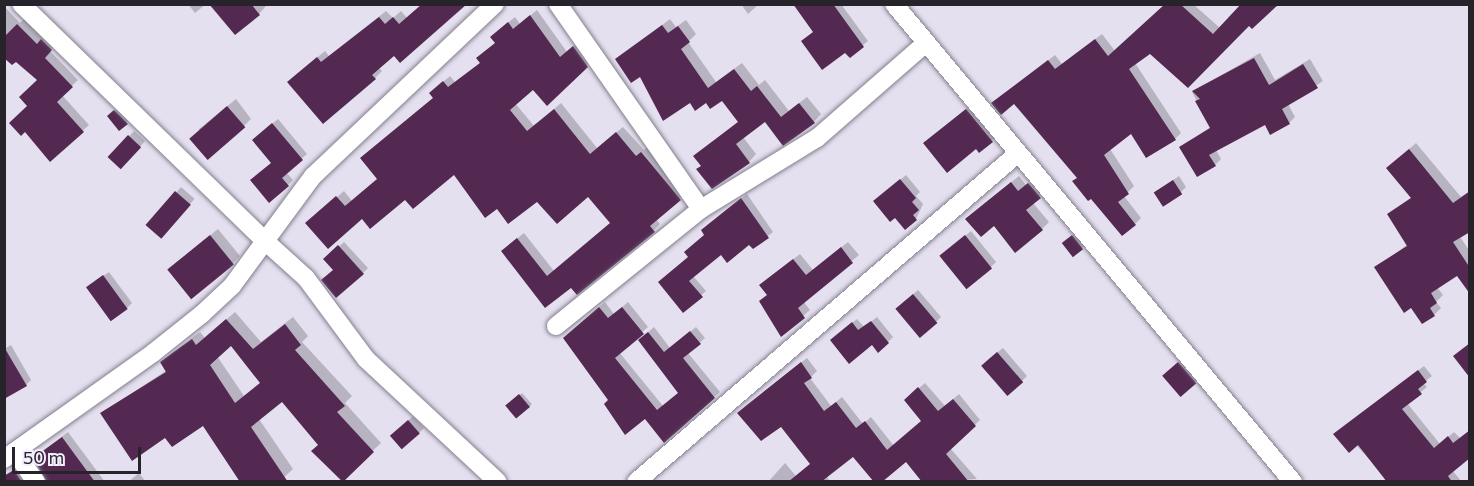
<!DOCTYPE html>
<html>
<head>
<meta charset="utf-8">
<style>
  body { margin:0 }
  #map { position:relative; width:1474px; height:486px; overflow:hidden; background:#e5e0f0; font-family:Commissioner,sans-serif }
  div>[style] { position:absolute }
  .shadow>* { inset:0; background:#0003; transform-origin:0 0 }
  .building>* { inset:0; background:#532951; transform-origin:0 0 }
  .roads { filter:drop-shadow(0 0 2px #837e8c) drop-shadow(0 0 2px #837e8c) }
  .minor>* { height:18px; margin:-9px; padding:0 9px; transform-origin:9px; border-radius:9px; background:#fff }
  span { translate:-50% -50%; white-space:nowrap; text-align:center; line-height:1.15; -webkit-text-stroke:6px #f3edfd; paint-order:stroke }
  .frame { position:absolute; inset:0; border:6px solid #26242a; pointer-events:none }
  .scale { position:absolute; left:12px; top:447px; width:129px; height:27px; box-sizing:border-box; border:3px solid #26242a; border-top:0; padding-left:8px; font-size:18px; line-height:21px; white-space:nowrap; color:#26242a; -webkit-text-stroke:4px #f3edfd; paint-order:stroke }
</style>
</head>
<body>
<div id="map">
  <div class="shadow">
    <div style="clip-path:polygon(188px 4px,206px 4px,195px 13px)"></div>
    <div style="clip-path:polygon(211px 4px,265px 4px,266px 6px,259px 14px)"></div>
    <div style="clip-path:polygon(741px 4px,759px 4px,748px 14px)"></div>
    <div style="clip-path:polygon(794px 4px,841px 4px,868px 41px,850px 56px,815px 32px)"></div>
    <div style="clip-path:polygon(1167px 4px,1193px 4px,1220px 28px,1249px 24px,1151px 52px,1135px 63px,1181px 133px,1175px 139px,1131px 132px,1110px 149px,1134px 186px,1124px 196px,1141px 218px,1135px 224px,1078px 177px,1014px 102px,993px 103px,1055px 55px,1062px 64px,1102px 34px,1115px 51px)"></div>
    <div style="clip-path:polygon(4px 6px,20px 23px,24px 19px,44px 39px,48px 34px,57px 43px,50px 51px,78px 80px,62px 95px,89px 125px,50px 160px,39px 80px,16px 60px,4px 56px)"></div>
    <div style="clip-path:polygon(537px 10px,567px 52px,580px 41px,593px 59px,547px 104px,533px 87px,515px 103px,534px 126px,561px 103px,597px 148px,623px 127px,644px 150px,648px 147px,686px 193px,656px 219px,660px 224px,654px 230px,577px 293px,571px 286px,545px 306px,509px 245px,524px 233px,554px 271px,612px 223px,588px 195px,497px 207px,454px 173px,363px 217px,314px 217px,344px 191px,352px 201px,379px 178px,368px 152px,434px 97px,437px 87px,450px 76px,455px 82px,481px 62px,496px 42px,498px 31px,515px 17px,520px 24px)"></div>
    <div style="clip-path:polygon(386px 11px,393px 18px,401px 11px,407px 18px,394px 54px,378px 67px,382px 71px,375px 78px,296px 75px,325px 51px,329px 56px)"></div>
    <div style="clip-path:polygon(670px 19px,676px 27px,686px 20px,696px 34px,688px 42px,716px 82px,742px 63px,759px 85px,765px 80px,789px 111px,807px 97px,821px 114px,814px 122px,766px 120px,743px 137px,756px 154px,749px 162px,702px 166px,695px 156px,739px 121px,723px 99px,690px 101px,617px 60px)"></div>
    <div style="clip-path:polygon(1260px 53px,1275px 80px,1310px 59px,1323px 81px,1288px 104px,1295px 117px,1289px 123px,1266px 123px,1216px 150px,1221px 159px,1215px 165px,1181px 147px,1211px 127px,1192px 92px)"></div>
    <div style="clip-path:polygon(236px 99px,251px 119px,244px 126px,198px 130px)"></div>
    <div style="clip-path:polygon(974px 102px,999px 133px,992px 141px,977px 147px,933px 136px)"></div>
    <div style="clip-path:polygon(120px 106px,132px 118px,119px 129px,114px 111px)"></div>
    <div style="clip-path:polygon(278px 119px,307px 154px,286px 172px,293px 180px,288px 185px,252px 181px,273px 163px,259px 135px)"></div>
    <div style="left:134px;top:131px;width:15px;height:35px;rotate:42deg"></div>
    <div style="clip-path:polygon(1416px 143px,1461px 197px,1470px 191px,1470px 227px,1459px 235px,1470px 252px,1470px 281px,1458px 274px,1437px 287px,1443px 295px,1436px 302px,1441px 308px,1434px 315px,1412px 306px,1376px 268px,1408px 244px,1389px 214px,1412px 197px,1395px 161px)"></div>
    <div style="clip-path:polygon(906px 175px,920px 192px,916px 196px,923px 204px,916px 219px,880px 197px)"></div>
    <div style="clip-path:polygon(1019px 176px,1026px 185px,1036px 177px,1047px 190px,1033px 203px,1049px 222px,1042px 229px,994px 224px,974px 212px)"></div>
    <div style="clip-path:polygon(1179px 176px,1186px 187px,1181px 192px,1155px 192px)"></div>
    <div style="left:181px;top:187px;width:18px;height:50px;rotate:41deg"></div>
    <div style="clip-path:polygon(747px 194px,773px 232px,754px 247px,749px 243px,721px 253px,693px 276px,706px 291px,683px 311px,690px 257px,706px 235px,707px 226px)"></div>
    <div style="clip-path:polygon(218px 229px,240px 256px,233px 263px,176px 263px)"></div>
    <div style="clip-path:polygon(971px 231px,996px 262px,991px 267px,951px 269px,941px 256px)"></div>
    <div style="clip-path:polygon(1075px 234px,1084px 246px,1082px 248px,1066px 241px)"></div>
    <div style="clip-path:polygon(344px 242px,368px 268px,363px 273px,334px 270px,325px 259px)"></div>
    <div style="clip-path:polygon(848px 242px,859px 255px,803px 301px,810px 310px,782px 335px,761px 301px,768px 294px,767px 279px,800px 254px,813px 270px)"></div>
    <div style="clip-path:polygon(109px 272px,132px 303px,127px 308px,93px 283px)"></div>
    <div style="clip-path:polygon(918px 290px,941px 317px,936px 322px,902px 304px)"></div>
    <div style="clip-path:polygon(605px 302px,614px 314px,628px 302px,648px 327px,619px 352px,663px 406px,679px 392px,645px 335px,654px 327px,670px 348px,696px 327px,705px 338px,688px 353px,720px 392px,664px 441px,645px 417px,610px 400px,570px 333px)"></div>
    <div style="clip-path:polygon(evenodd,235px 312px,261px 342px,293px 317px,308px 336px,302px 342px,352px 396px,345px 403px,381px 443px,341px 481px,313px 451px,320px 444px,283px 400px,259px 419px,293px 469px,279px 482px,203px 424px,166px 436px,102px 413px,167px 370px,162px 362px,170px 354px,200px 332px,205px 338px,235px 312px,231px 344px,261px 382px,244px 396px,217px 356px,231px 344px)"></div>
    <div style="clip-path:polygon(877px 317px,893px 337px,888px 342px,837px 335px,857px 319px,864px 327px)"></div>
    <div style="clip-path:polygon(11px 345px,31px 380px,26px 385px,4px 349px)"></div>
    <div style="clip-path:polygon(1003px 348px,1027px 376px,1022px 381px,988px 360px)"></div>
    <div style="clip-path:polygon(807px 358px,817px 371px,810px 378px,831px 406px,842px 397px,863px 424px,871px 417px,894px 446px,923px 420px,912px 394px,925px 383px,945px 406px,959px 394px,980px 420px,950px 448px,977px 479px,937px 482px,906px 459px,853px 454px,826px 476px,831px 482px,768px 482px,785px 463px,796px 476px,811px 463px,781px 425px,744px 407px)"></div>
    <div style="clip-path:polygon(1184px 359px,1200px 377px,1195px 382px,1169px 371px)"></div>
    <div style="clip-path:polygon(1424px 366px,1432px 376px,1423px 383px,1427px 387px,1407px 403px,1440px 444px,1454px 432px,1460px 438px,1452px 470px,1462px 482px,1382px 482px,1387px 478px,1341px 429px)"></div>
    <div style="left:522px;top:393px;width:15px;height:20px;rotate:48deg"></div>
    <div style="clip-path:polygon(413px 416px,424px 428px,419px 433px,397px 431px)"></div>
    <div style="clip-path:polygon(68px 432px,105px 482px,48px 482px,41px 453px)"></div>
    <div style="clip-path:polygon(20px 465px,33px 482px,4px 482px,4px 476px)"></div>
    <div style="clip-path:polygon(139px 473px,146px 482px,128px 482px)"></div>
  </div>
  <div class="building">
    <div style="clip-path:polygon(209px 4px,251px 4px,260px 15px,235px 35px)"></div>
    <div style="clip-path:polygon(422px 4px,467px 4px,400px 63px,394px 56px,372px 75px,376px 79px,323px 124px,287px 82px,317px 57px,321px 62px,379px 17px,385px 24px,393px 17px,399px 24px)"></div>
    <div style="clip-path:polygon(793px 4px,833px 4px,864px 47px,850px 58px,845px 53px,822px 70px,801px 41px,813px 32px)"></div>
    <div style="clip-path:polygon(1165px 4px,1180px 4px,1213px 34px,1241px 4px,1279px 4px,1252px 29px,1249px 26px,1188px 88px,1150px 54px,1129px 69px,1176px 140px,1146px 158px,1131px 134px,1104px 155px,1129px 194px,1118px 202px,1136px 225px,1122px 236px,1091px 199px,1088px 201px,1072px 181px,1077px 178px,1014px 104px,1001px 115px,991px 103px,1048px 60px,1055px 69px,1095px 39px,1108px 56px)"></div>
    <div style="clip-path:polygon(530px 15px,560px 57px,573px 46px,588px 67px,547px 106px,533px 90px,510px 110px,527px 131px,554px 109px,590px 154px,616px 132px,636px 156px,641px 152px,681px 200px,650px 226px,655px 232px,577px 295px,571px 288px,545px 308px,501px 251px,517px 238px,547px 276px,610px 223px,588px 197px,557px 224px,537px 202px,508px 224px,497px 209px,485px 218px,454px 175px,413px 209px,405px 200px,370px 229px,362px 219px,328px 249px,305px 223px,336px 196px,345px 206px,377px 179px,360px 158px,433px 98px,429px 93px,443px 81px,448px 87px,480px 63px,476px 58px,495px 43px,490px 37px,508px 22px,513px 29px)"></div>
    <div style="clip-path:polygon(17px 24px,37px 44px,41px 39px,52px 50px,45px 58px,73px 87px,57px 102px,84px 132px,50px 162px,25px 132px,21px 136px,9px 123px,27px 106px,19px 97px,37px 80px,16px 62px,12px 65px,4px 58px,4px 37px)"></div>
    <div style="clip-path:polygon(662px 25px,668px 33px,678px 26px,690px 42px,681px 49px,708px 88px,734px 69px,751px 91px,757px 86px,781px 117px,799px 103px,815px 123px,783px 146px,765px 122px,736px 144px,750px 163px,712px 189px,696px 169px,701px 166px,693px 156px,738px 122px,722px 101px,710px 109px,706px 103px,695px 111px,690px 103px,663px 121px,640px 77px,631px 83px,615px 59px)"></div>
    <div style="clip-path:polygon(1254px 58px,1269px 85px,1303px 64px,1318px 88px,1282px 109px,1290px 124px,1270px 135px,1265px 125px,1209px 155px,1216px 166px,1197px 177px,1179px 147px,1210px 128px,1195px 101px,1200px 99px,1192px 91px)"></div>
    <div style="left:227px;top:106px;width:28px;height:50px;rotate:49deg"></div>
    <div style="clip-path:polygon(966px 109px,993px 142px,979px 153px,976px 149px,947px 173px,923px 143px)"></div>
    <div style="clip-path:polygon(114px 110px,128px 124px,119px 131px,107px 116px)"></div>
    <div style="clip-path:polygon(272px 123px,303px 160px,282px 178px,289px 186px,269px 203px,250px 180px,271px 163px,252px 140px)"></div>
    <div style="left:128px;top:135px;width:18px;height:30px;rotate:43deg"></div>
    <div style="clip-path:polygon(1409px 149px,1453px 203px,1470px 191px,1470px 232px,1453px 242px,1470px 268px,1470px 294px,1457px 276px,1431px 293px,1437px 303px,1430px 308px,1435px 316px,1422px 324px,1411px 308px,1404px 313px,1374px 267px,1407px 246px,1387px 214px,1411px 198px,1386px 168px)"></div>
    <div style="clip-path:polygon(900px 179px,916px 198px,912px 202px,919px 210px,913px 215px,917px 220px,905px 230px,895px 218px,890px 222px,873px 201px)"></div>
    <div style="left:1173px;top:180px;width:17px;height:23px;rotate:57deg"></div>
    <div style="clip-path:polygon(1011px 182px,1018px 191px,1028px 183px,1041px 198px,1026px 210px,1043px 230px,1015px 253px,994px 226px,981px 237px,965px 219px)"></div>
    <div style="left:175px;top:191px;width:21px;height:45px;rotate:41deg"></div>
    <div style="clip-path:polygon(741px 198px,769px 238px,753px 249px,749px 245px,727px 263px,721px 255px,689px 281px,703px 297px,683px 313px,658px 282px,688px 257px,684px 252px,704px 235px,701px 230px)"></div>
    <div style="left:210px;top:235px;width:38px;height:55px;rotate:51deg"></div>
    <div style="left:965px;top:235px;width:43px;height:33px;rotate:51deg"></div>
    <div style="left:1072px;top:235px;width:18px;height:13px;rotate:52deg"></div>
    <div style="clip-path:polygon(338px 245px,364px 274px,336px 298px,321px 280px,333px 270px,323px 259px)"></div>
    <div style="clip-path:polygon(841px 247px,853px 263px,798px 308px,805px 318px,781px 337px,759px 301px,767px 295px,759px 285px,793px 259px,806px 275px)"></div>
    <div style="left:103px;top:275px;width:42px;height:21px;rotate:54deg"></div>
    <div style="left:913px;top:294px;width:38px;height:23px;rotate:50deg"></div>
    <div style="clip-path:polygon(599px 307px,608px 318px,622px 307px,644px 334px,615px 358px,657px 410px,678px 393px,638px 340px,648px 332px,664px 352px,690px 331px,701px 344px,683px 358px,715px 398px,664px 443px,645px 419px,625px 435px,604px 404px,608px 400px,563px 338px)"></div>
    <div style="clip-path:polygon(evenodd,226px 319px,253px 349px,285px 324px,301px 345px,295px 350px,345px 406px,337px 412px,374px 452px,343px 482px,311px 451px,318px 445px,282px 402px,251px 427px,288px 482px,240px 482px,203px 426px,172px 447px,165px 438px,132px 461px,100px 413px,166px 372px,160px 362px,192px 339px,196px 345px,226px 319px,231px 346px,260px 383px,235px 403px,210px 365px,231px 346px)"></div>
    <div style="clip-path:polygon(871px 321px,889px 343px,878px 353px,872px 345px,849px 364px,830px 340px,852px 322px,858px 330px)"></div>
    <div style="clip-path:polygon(1470px 343px,1470px 378px,1453px 356px)"></div>
    <div style="clip-path:polygon(4px 347px,27px 386px,4px 399px)"></div>
    <div style="left:997px;top:352px;width:40px;height:21px;rotate:49deg"></div>
    <div style="clip-path:polygon(801px 362px,812px 378px,804px 383px,824px 411px,836px 402px,856px 428px,865px 421px,887px 450px,921px 421px,904px 400px,918px 387px,938px 411px,953px 399px,976px 426px,946px 454px,969px 482px,922px 482px,906px 462px,882px 482px,874px 482px,853px 457px,821px 482px,788px 482px,810px 464px,781px 427px,761px 441px,737px 413px)"></div>
    <div style="left:1178px;top:362px;width:28px;height:21px;rotate:49deg"></div>
    <div style="clip-path:polygon(1418px 370px,1427px 382px,1418px 389px,1422px 394px,1402px 409px,1434px 448px,1448px 436px,1453px 443px,1470px 430px,1470px 458px,1448px 476px,1452px 482px,1387px 482px,1358px 445px,1349px 453px,1333px 434px)"></div>
    <div style="left:519px;top:394px;width:17px;height:18px;rotate:50deg"></div>
    <div style="left:408px;top:420px;width:18px;height:24px;rotate:49deg"></div>
    <div style="clip-path:polygon(62px 437px,95px 482px,47px 482px,33px 458px)"></div>
    <div style="clip-path:polygon(14px 470px,22px 482px,4px 482px,4px 476px)"></div>
  </div>
  <div class="roads">
    <div class="minor">
      <div style="left:495px;top:4px;width:250px;rotate:136.6deg"></div>
      <div style="left:313px;top:176px;width:81px;rotate:126.4deg"></div>
      <div style="left:265px;top:241px;width:55px;rotate:42.1deg"></div>
      <div style="left:306px;top:278px;width:101px;rotate:53.5deg"></div>
      <div style="left:366px;top:359px;width:180px;rotate:43deg"></div>
      <div style="left:558px;top:4px;width:250px;rotate:55.1deg"></div>
      <div style="left:894px;top:4px;width:623px;rotate:50.15deg"></div>
      <div style="left:556px;top:326px;width:186px;rotate:-38.9deg"></div>
      <div style="left:701px;top:209px;width:136px;rotate:-31.5deg"></div>
      <div style="left:817px;top:138px;width:145px;rotate:-41.1deg"></div>
      <div style="left:15px;top:452px;width:37px;rotate:55deg"></div>
      <div style="left:4px;top:459px;width:183px;rotate:-35.4deg"></div>
      <div style="left:153px;top:353px;width:63px;rotate:-38.5deg"></div>
      <div style="left:202px;top:314px;width:41px;rotate:-43deg"></div>
      <div style="left:232px;top:286px;width:56px;rotate:-53.7deg"></div>
      <div style="left:265px;top:241px;width:340px;rotate:-135.8deg"></div>
      <div style="left:636px;top:482px;width:503px;rotate:-40.72deg"></div>
    </div>
  </div>
  <div class="frame"></div>
  <div class="scale">50 m</div>
</div>
</body>
</html>
